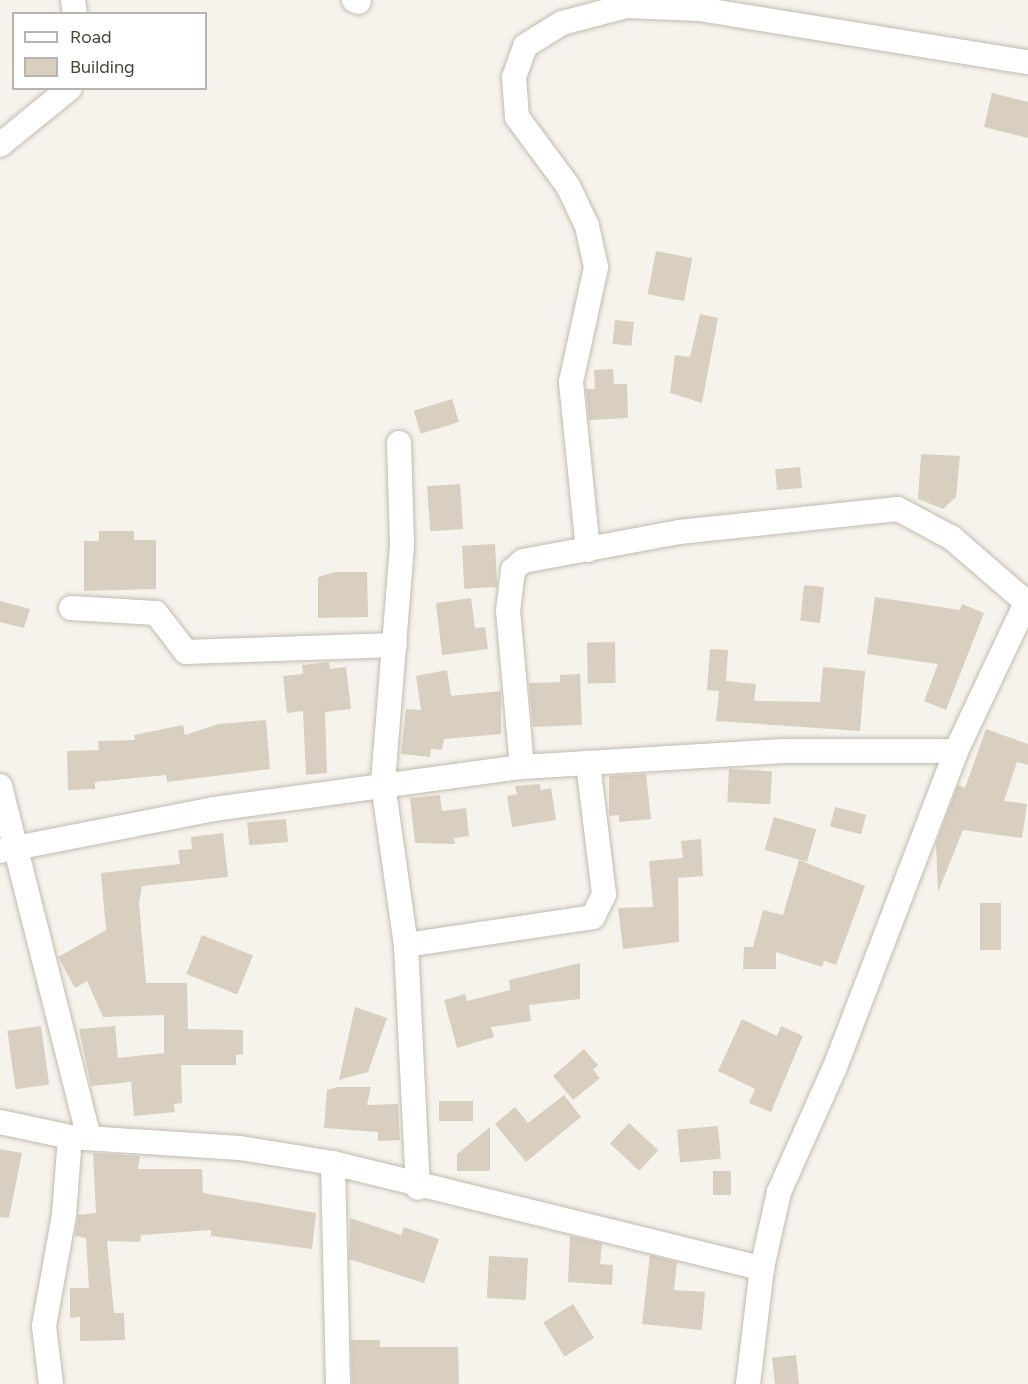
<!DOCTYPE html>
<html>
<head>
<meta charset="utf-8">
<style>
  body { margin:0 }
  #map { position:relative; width:1028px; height:1384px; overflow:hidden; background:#f6f3ec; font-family:Figtree,sans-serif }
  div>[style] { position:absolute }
  .building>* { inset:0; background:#d8cfc1; transform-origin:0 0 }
  .roads { filter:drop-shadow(0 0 2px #c2bbae) drop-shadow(0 0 2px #c2bbae) }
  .minor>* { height:24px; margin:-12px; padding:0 12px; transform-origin:12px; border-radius:12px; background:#fff }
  span { translate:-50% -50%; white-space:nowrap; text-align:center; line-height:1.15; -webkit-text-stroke:5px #fff; paint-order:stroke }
  .legend { position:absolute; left:12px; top:12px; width:195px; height:78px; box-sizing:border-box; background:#fff; border:2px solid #b7b4b0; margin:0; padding:8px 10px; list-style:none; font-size:18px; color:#4b4439 }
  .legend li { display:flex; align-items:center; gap:12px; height:30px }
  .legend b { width:30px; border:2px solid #b7b4b0 }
</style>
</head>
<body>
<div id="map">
  <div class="building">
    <div style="clip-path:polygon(992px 93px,1028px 102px,1028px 138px,984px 127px)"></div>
    <div style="left:656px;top:251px;width:37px;height:44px;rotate:11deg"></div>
    <div style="clip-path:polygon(700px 314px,718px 318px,702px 403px,670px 393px,675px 355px,690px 357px)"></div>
    <div style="left:615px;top:320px;width:19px;height:24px;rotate:6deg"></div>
    <div style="clip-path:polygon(613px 369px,614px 384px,627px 384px,628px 418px,589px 420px,586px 389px,595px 389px,594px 370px)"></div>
    <div style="left:452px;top:399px;width:24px;height:40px;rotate:73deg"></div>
    <div style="clip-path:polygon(921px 454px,960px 456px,956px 497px,943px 509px,918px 499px)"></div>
    <div style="left:800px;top:467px;width:21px;height:25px;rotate:85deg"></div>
    <div style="left:460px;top:484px;width:45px;height:33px;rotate:86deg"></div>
    <div style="clip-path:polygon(99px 531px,134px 531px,134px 540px,156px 540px,156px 589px,84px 591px,84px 541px,99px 541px)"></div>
    <div style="left:495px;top:544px;width:43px;height:33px;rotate:87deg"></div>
    <div style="clip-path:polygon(335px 572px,367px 572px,368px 617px,318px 618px,318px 577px)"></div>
    <div style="left:804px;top:585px;width:20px;height:36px;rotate:6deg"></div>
    <div style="clip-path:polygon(875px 597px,960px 610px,962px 604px,984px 613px,946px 710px,924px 701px,938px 664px,867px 654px)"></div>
    <div style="clip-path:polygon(471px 598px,475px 628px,485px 627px,488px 649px,442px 655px,436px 603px)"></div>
    <div style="clip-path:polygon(0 601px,30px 609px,24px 628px,0 622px)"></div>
    <div style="left:615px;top:642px;width:41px;height:28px;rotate:89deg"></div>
    <div style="clip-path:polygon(710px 649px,728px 650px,726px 681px,756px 684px,754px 701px,820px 702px,823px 667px,865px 671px,860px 731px,716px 721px,719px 691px,707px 690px)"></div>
    <div style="clip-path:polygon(329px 662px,330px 669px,346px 667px,351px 709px,325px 712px,327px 773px,306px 775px,303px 711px,287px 713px,283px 676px,303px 674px,302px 665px)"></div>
    <div style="clip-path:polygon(447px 670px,451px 696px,501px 691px,501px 734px,444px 739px,442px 750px,431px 749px,430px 757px,401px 754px,406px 709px,421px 710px,416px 676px)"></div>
    <div style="clip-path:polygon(580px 674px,582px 725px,533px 727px,529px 683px,560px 682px,560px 675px)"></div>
    <div style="clip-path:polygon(266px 720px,270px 769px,167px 782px,166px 775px,95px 782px,95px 789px,68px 790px,67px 751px,99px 750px,98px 741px,135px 740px,134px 735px,183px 725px,185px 735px,219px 724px)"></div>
    <div style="clip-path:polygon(986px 729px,1028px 744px,1028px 765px,1017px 762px,1004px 801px,1027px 804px,1022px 838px,963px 830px,938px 892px,936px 843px,958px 785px,965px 788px)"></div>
    <div style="left:729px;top:769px;width:43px;height:33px;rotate:3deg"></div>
    <div style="clip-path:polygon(646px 774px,651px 819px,619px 822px,619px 815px,609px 816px,609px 776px)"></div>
    <div style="clip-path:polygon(540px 784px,541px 790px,551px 788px,556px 820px,512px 827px,507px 796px,517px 794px,515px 786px)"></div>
    <div style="clip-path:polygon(440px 795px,442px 811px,466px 808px,469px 836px,454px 838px,455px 844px,415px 843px,410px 798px)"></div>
    <div style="left:835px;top:807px;width:32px;height:20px;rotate:14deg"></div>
    <div style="left:774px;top:817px;width:44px;height:34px;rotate:16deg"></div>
    <div style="left:286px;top:819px;width:23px;height:39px;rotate:85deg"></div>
    <div style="clip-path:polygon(223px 833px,228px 877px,142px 886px,139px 903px,146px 983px,187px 983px,188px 1029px,243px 1030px,243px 1054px,236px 1055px,236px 1065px,181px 1065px,182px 1103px,174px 1104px,175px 1112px,134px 1116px,131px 1082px,91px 1086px,79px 1029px,115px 1026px,118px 1058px,164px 1053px,164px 1015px,103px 1017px,87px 981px,75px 988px,58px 957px,106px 930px,101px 873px,180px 864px,178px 850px,192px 849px,191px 837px)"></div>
    <div style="clip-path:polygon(701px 839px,703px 876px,678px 878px,679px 942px,623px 949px,618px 908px,653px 907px,649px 861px,683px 858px,681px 841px)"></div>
    <div style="clip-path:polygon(799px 860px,865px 886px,836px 965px,824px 961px,822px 967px,776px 952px,776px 969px,743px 969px,744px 947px,753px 947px,763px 910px,783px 915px)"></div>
    <div style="left:980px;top:903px;width:21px;height:47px"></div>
    <div style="left:202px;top:935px;width:55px;height:42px;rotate:22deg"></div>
    <div style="clip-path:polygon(580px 963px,580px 999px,529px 1005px,531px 1021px,491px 1027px,494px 1037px,457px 1048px,444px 1000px,465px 994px,467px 1001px,510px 990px,509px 980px)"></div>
    <div style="clip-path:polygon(355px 1007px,387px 1018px,368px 1072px,339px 1080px)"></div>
    <div style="clip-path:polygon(742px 1019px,777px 1036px,781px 1026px,803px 1036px,771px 1112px,749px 1103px,755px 1089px,718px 1071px)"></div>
    <div style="left:41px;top:1026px;width:59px;height:34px;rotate:82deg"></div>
    <div style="clip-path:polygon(584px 1049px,598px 1065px,593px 1070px,600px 1078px,573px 1100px,553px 1076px)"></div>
    <div style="clip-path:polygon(338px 1087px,371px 1087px,367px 1105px,398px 1104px,400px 1140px,378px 1141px,378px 1132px,324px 1128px,327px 1090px)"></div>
    <div style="clip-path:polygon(564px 1095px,581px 1117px,526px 1162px,495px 1124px,515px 1107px,528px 1123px)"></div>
    <div style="left:473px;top:1101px;width:20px;height:34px;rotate:90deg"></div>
    <div style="left:629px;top:1123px;width:40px;height:28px;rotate:43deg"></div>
    <div style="left:718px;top:1126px;width:33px;height:41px;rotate:85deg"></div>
    <div style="clip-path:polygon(490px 1127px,490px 1171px,457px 1171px,457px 1154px)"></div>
    <div style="clip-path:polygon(0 1149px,22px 1153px,9px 1218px,0 1217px)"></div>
    <div style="clip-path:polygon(93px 1153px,140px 1156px,138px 1169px,202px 1169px,203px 1193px,316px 1213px,312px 1249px,211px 1236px,211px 1230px,141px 1235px,140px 1242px,107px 1241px,114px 1313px,124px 1313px,125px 1340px,80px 1341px,80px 1317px,70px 1318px,70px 1288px,89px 1288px,86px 1238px,75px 1236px,78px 1215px,96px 1213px)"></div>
    <div style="left:713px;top:1171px;width:18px;height:24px"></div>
    <div style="clip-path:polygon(350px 1218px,401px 1235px,404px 1227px,439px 1239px,424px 1283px,349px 1259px)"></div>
    <div style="clip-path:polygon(570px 1236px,602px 1243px,600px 1264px,613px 1265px,612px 1285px,568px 1282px)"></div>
    <div style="clip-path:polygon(650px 1255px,677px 1262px,674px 1290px,705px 1292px,702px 1330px,642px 1324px)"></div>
    <div style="left:489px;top:1256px;width:39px;height:42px;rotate:3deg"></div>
    <div style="left:573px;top:1304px;width:40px;height:35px;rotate:58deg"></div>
    <div style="clip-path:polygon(351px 1340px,380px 1340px,380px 1347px,458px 1347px,459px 1384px,352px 1384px)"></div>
    <div style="left:796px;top:1355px;width:29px;height:24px;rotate:84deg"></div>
  </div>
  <div class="roads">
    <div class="minor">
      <div style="left:73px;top:0;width:14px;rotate:82deg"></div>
      <div style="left:354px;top:0;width:5px;rotate:22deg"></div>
      <div style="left:0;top:145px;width:90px;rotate:-39.2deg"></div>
      <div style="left:399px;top:443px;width:103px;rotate:88.3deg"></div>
      <div style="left:402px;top:546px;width:239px;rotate:94.6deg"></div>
      <div style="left:383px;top:784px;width:163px;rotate:81.9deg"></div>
      <div style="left:406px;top:945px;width:243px;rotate:87.2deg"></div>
      <div style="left:588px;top:550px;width:169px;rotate:-95.8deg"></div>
      <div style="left:571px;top:382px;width:118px;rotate:-77.7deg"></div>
      <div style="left:596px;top:267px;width:42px;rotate:-102.4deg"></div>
      <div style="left:587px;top:226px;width:44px;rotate:-115.4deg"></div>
      <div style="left:568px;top:186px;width:86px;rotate:-126.5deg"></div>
      <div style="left:517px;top:117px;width:40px;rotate:-94.3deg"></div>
      <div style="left:514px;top:77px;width:33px;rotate:-70deg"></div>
      <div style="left:525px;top:46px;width:44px;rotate:-31.9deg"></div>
      <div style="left:562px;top:23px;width:66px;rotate:-14.9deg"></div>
      <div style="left:626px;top:6px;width:73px;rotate:2.4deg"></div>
      <div style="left:699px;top:9px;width:333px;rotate:9.2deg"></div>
      <div style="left:71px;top:608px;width:85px;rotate:3.4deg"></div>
      <div style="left:156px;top:613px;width:49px;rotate:52.4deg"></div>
      <div style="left:186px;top:652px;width:209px;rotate:-1.9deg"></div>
      <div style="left:522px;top:767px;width:157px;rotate:-95.1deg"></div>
      <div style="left:508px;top:611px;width:41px;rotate:-83deg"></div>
      <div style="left:513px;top:570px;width:13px;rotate:-42deg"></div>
      <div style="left:523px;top:561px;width:159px;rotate:-10.5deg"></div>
      <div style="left:679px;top:532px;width:220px;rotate:-6deg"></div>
      <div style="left:898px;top:509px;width:61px;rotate:28.2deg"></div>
      <div style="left:952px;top:538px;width:98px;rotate:40.9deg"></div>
      <div style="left:0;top:786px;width:362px;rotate:75.8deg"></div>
      <div style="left:0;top:851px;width:218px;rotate:-11.1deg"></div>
      <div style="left:214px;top:809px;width:311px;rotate:-7.8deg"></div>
      <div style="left:522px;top:767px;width:262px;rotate:-3.5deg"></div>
      <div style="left:784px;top:751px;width:172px"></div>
      <div style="left:406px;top:945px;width:189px;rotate:-8.5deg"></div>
      <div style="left:593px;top:917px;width:25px;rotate:-64deg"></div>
      <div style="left:604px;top:894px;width:132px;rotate:-97deg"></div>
      <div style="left:0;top:1122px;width:72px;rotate:12.1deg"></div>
      <div style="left:70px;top:1137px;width:170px;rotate:3.7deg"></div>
      <div style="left:240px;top:1148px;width:94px;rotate:9.2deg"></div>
      <div style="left:333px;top:1163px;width:442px;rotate:13.8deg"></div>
      <div style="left:333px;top:1163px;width:221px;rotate:88.7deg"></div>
      <div style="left:51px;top:1384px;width:58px;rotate:-96.9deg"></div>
      <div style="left:44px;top:1326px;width:113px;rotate:-79.8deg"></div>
      <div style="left:64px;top:1215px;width:78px;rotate:-85.6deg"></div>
      <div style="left:748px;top:1384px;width:117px;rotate:-83.1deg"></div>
      <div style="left:762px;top:1268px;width:78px;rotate:-77.4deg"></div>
      <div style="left:779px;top:1192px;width:137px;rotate:-65.9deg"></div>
      <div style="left:835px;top:1067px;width:338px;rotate:-69deg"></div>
      <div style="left:956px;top:751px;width:168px;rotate:-64.7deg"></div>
    </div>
  </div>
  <ul class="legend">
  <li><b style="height:8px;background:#fff"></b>Road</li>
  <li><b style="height:16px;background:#d8cfc1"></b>Building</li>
  </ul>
</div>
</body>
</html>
